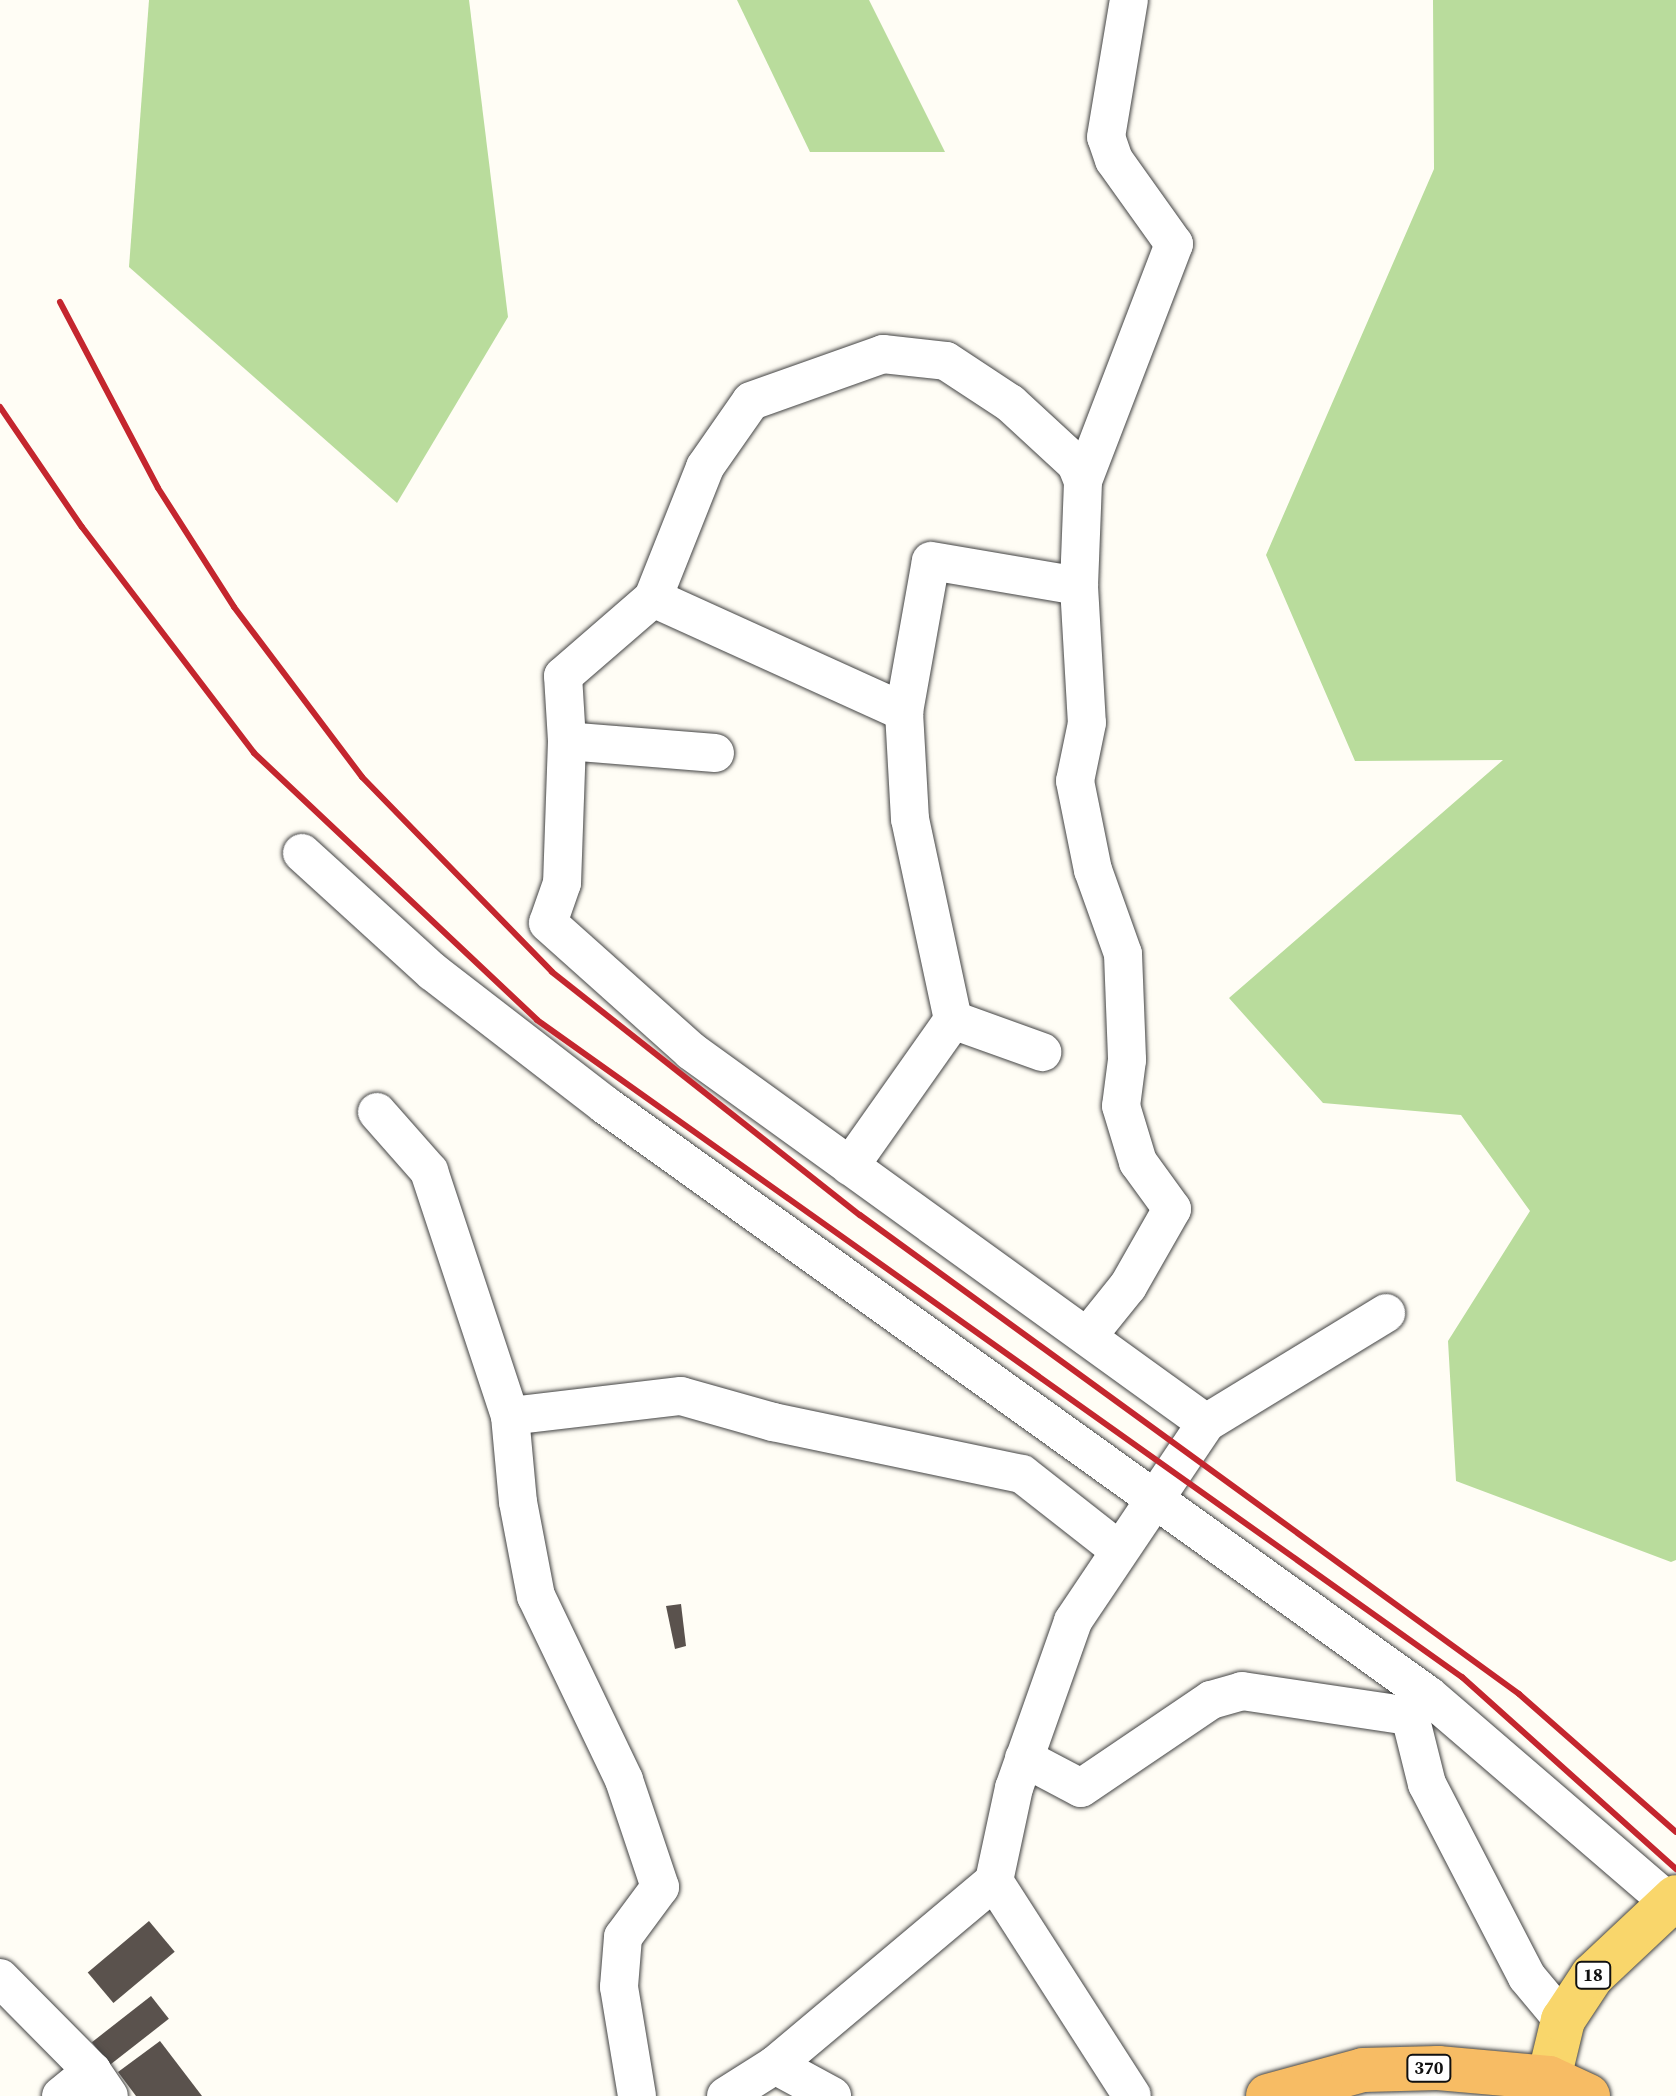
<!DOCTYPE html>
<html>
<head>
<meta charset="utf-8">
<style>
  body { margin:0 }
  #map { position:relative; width:1676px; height:2096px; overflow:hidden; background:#fffdf5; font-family:"Source Serif 4",serif }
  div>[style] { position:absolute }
  .forest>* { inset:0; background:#b9dc9c }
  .building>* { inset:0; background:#5a524d; transform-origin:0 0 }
  .roads { filter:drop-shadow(0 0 2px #444) drop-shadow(0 0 2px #444) }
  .minor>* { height:38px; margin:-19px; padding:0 19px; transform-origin:19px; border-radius:19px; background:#fff }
  .primary>* { height:44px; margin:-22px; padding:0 22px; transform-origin:22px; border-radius:22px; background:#f9d66b }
  .trunk>* { height:44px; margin:-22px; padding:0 22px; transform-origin:22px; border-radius:22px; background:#f7bc64 }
  .rail>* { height:6px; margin:-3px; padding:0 3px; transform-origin:3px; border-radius:3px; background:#c4262e }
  span { translate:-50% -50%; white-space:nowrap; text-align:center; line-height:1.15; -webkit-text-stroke:8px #fff; paint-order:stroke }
  .shield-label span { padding:2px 6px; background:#fff; border:2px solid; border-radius:6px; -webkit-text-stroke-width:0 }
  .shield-label { font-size:18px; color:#111; font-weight:700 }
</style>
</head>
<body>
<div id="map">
  <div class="forest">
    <div style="clip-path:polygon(149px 0,469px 0,508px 317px,397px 503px,129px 267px)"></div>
    <div style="clip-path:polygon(737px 0,869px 0,945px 152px,810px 152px)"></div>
    <div style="clip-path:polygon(1433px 0,1676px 0,1676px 1560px,1671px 1562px,1456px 1481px,1448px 1341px,1530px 1211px,1461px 1115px,1323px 1103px,1229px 998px,1503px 760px,1355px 761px,1266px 555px,1434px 169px)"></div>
  </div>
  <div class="building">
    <div style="clip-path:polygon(681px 1604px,686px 1646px,675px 1649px,666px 1606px)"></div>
    <div style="left:149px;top:1921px;width:40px;height:80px;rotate:50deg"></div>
    <div style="left:151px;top:1996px;width:29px;height:75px;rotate:52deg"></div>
    <div style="clip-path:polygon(160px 2041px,202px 2096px,136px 2096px,118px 2072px)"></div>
  </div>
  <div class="roads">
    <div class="minor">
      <div style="left:1079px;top:586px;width:105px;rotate:-87.8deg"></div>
      <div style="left:1083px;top:481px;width:254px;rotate:-69deg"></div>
      <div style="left:1174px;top:244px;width:103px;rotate:-125.5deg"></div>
      <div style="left:1114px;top:160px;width:24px;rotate:-109deg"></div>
      <div style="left:1106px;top:137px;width:139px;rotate:-80.5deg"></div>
      <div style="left:653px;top:598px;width:276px;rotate:24.4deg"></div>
      <div style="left:904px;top:712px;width:107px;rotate:86.8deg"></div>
      <div style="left:910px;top:819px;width:206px;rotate:77.9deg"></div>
      <div style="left:953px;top:1020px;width:179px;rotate:125.2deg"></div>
      <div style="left:904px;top:712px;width:153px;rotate:-79.9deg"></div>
      <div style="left:931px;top:561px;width:150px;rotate:9.6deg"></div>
      <div style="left:1079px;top:586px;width:137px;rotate:86.7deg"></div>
      <div style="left:1087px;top:723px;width:59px;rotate:101.7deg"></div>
      <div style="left:1075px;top:781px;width:91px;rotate:78.6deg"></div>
      <div style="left:1093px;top:870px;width:89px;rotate:70.3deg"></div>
      <div style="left:1123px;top:954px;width:106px;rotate:87.8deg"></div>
      <div style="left:1127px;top:1060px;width:46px;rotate:97.4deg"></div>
      <div style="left:1121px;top:1106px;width:59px;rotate:73.1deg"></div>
      <div style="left:1138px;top:1162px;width:58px;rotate:54.1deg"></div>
      <div style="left:1172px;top:1209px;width:89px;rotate:119.7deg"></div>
      <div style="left:1128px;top:1286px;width:65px;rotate:128.8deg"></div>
      <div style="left:567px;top:741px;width:142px;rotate:92deg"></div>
      <div style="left:562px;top:883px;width:42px;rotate:109.3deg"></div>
      <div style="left:548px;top:923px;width:192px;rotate:41.8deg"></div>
      <div style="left:691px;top:1051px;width:635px;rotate:35.84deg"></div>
      <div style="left:715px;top:753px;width:148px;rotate:-175.4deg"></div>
      <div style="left:567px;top:741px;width:65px;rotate:-93.5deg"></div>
      <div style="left:563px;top:676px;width:119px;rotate:-40.9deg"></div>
      <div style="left:653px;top:598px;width:141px;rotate:-68.3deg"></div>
      <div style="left:705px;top:467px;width:80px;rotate:-55.1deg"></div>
      <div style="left:751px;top:401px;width:140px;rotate:-19.6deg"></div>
      <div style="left:883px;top:354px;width:63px;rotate:6.3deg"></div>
      <div style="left:946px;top:361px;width:77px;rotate:33.3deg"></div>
      <div style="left:1010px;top:403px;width:90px;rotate:42.7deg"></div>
      <div style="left:1076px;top:464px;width:18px;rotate:68deg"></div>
      <div style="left:302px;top:853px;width:177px;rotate:42.3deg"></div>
      <div style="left:433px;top:972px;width:217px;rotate:37.7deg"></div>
      <div style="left:605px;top:1105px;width:1013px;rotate:35.64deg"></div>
      <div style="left:1428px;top:1695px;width:327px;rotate:40.7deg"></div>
      <div style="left:953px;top:1020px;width:95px;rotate:19.8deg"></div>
      <div style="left:377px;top:1112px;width:79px;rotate:48.6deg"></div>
      <div style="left:429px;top:1171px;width:258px;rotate:71.7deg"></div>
      <div style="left:510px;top:1416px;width:86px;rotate:84.7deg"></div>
      <div style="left:518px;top:1502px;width:96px;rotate:79.2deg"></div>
      <div style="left:536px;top:1596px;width:204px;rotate:64.4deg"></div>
      <div style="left:624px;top:1780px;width:113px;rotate:71.4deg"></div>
      <div style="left:660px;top:1887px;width:62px;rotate:126.5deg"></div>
      <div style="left:623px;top:1937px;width:50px;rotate:94.6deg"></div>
      <div style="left:619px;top:1987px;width:110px;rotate:80.6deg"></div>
      <div style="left:510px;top:1416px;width:172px;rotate:-6.7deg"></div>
      <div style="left:681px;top:1396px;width:96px;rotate:15.8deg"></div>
      <div style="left:773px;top:1422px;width:254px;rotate:11.8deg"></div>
      <div style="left:1022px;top:1474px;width:123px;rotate:38.1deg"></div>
      <div style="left:1410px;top:1716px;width:70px;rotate:76deg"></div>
      <div style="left:1427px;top:1784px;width:217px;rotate:62.6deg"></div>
      <div style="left:1527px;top:1977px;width:56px;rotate:50.1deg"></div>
      <div style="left:1024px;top:1758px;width:64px;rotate:27.8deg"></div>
      <div style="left:1081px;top:1788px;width:157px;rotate:-34.1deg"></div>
      <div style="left:1211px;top:1700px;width:32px;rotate:-16deg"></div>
      <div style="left:1242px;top:1691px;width:170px;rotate:8.5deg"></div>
      <div style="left:994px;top:1881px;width:255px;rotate:57.3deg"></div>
      <div style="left:0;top:1978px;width:131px;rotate:45.3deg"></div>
      <div style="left:92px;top:2071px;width:30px;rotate:56deg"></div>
      <div style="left:775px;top:2065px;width:65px;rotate:28.5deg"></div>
      <div style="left:61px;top:2096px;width:40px;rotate:-39deg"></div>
      <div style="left:726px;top:2096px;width:58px;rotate:-32.3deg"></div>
      <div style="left:775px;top:2065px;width:286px;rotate:-40deg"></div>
      <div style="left:994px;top:1881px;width:95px;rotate:-77.9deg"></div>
      <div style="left:1014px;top:1788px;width:177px;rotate:-70.5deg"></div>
      <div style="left:1073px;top:1621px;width:239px;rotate:-56.1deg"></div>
      <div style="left:1206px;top:1423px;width:211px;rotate:-31.4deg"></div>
    </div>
    <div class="primary">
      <div style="left:1549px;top:2078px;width:60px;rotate:-76.4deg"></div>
      <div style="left:1563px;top:2020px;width:53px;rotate:-56.6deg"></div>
      <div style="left:1592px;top:1976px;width:115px;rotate:-43.2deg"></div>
    </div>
    <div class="trunk">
      <div style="left:1268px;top:2096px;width:98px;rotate:-15.3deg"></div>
      <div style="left:1363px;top:2070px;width:75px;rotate:-1.5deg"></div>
      <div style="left:1438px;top:2068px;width:111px;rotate:5.1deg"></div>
      <div style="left:1549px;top:2078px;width:43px;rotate:24.8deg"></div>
    </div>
  </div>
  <div class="rail">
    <div style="left:60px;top:302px;width:210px;rotate:62.2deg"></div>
    <div style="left:158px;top:488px;width:141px;rotate:57.4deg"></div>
    <div style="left:234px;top:607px;width:213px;rotate:53deg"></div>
    <div style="left:362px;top:777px;width:272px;rotate:45.7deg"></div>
    <div style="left:552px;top:972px;width:392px;rotate:38.3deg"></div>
    <div style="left:860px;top:1215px;width:815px;rotate:36.01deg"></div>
    <div style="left:1519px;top:1694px;width:209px;rotate:41.3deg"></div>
    <div style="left:0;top:407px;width:145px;rotate:55.7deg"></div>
    <div style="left:82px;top:527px;width:284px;rotate:52.7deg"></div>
    <div style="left:254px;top:753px;width:389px;rotate:43.3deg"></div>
    <div style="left:537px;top:1020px;width:1135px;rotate:35.39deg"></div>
    <div style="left:1462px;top:1677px;width:288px;rotate:41.9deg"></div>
  </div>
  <div class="shield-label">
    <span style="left:1593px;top:1975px">18</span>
    <span style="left:1429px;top:2068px">370</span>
  </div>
</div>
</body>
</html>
